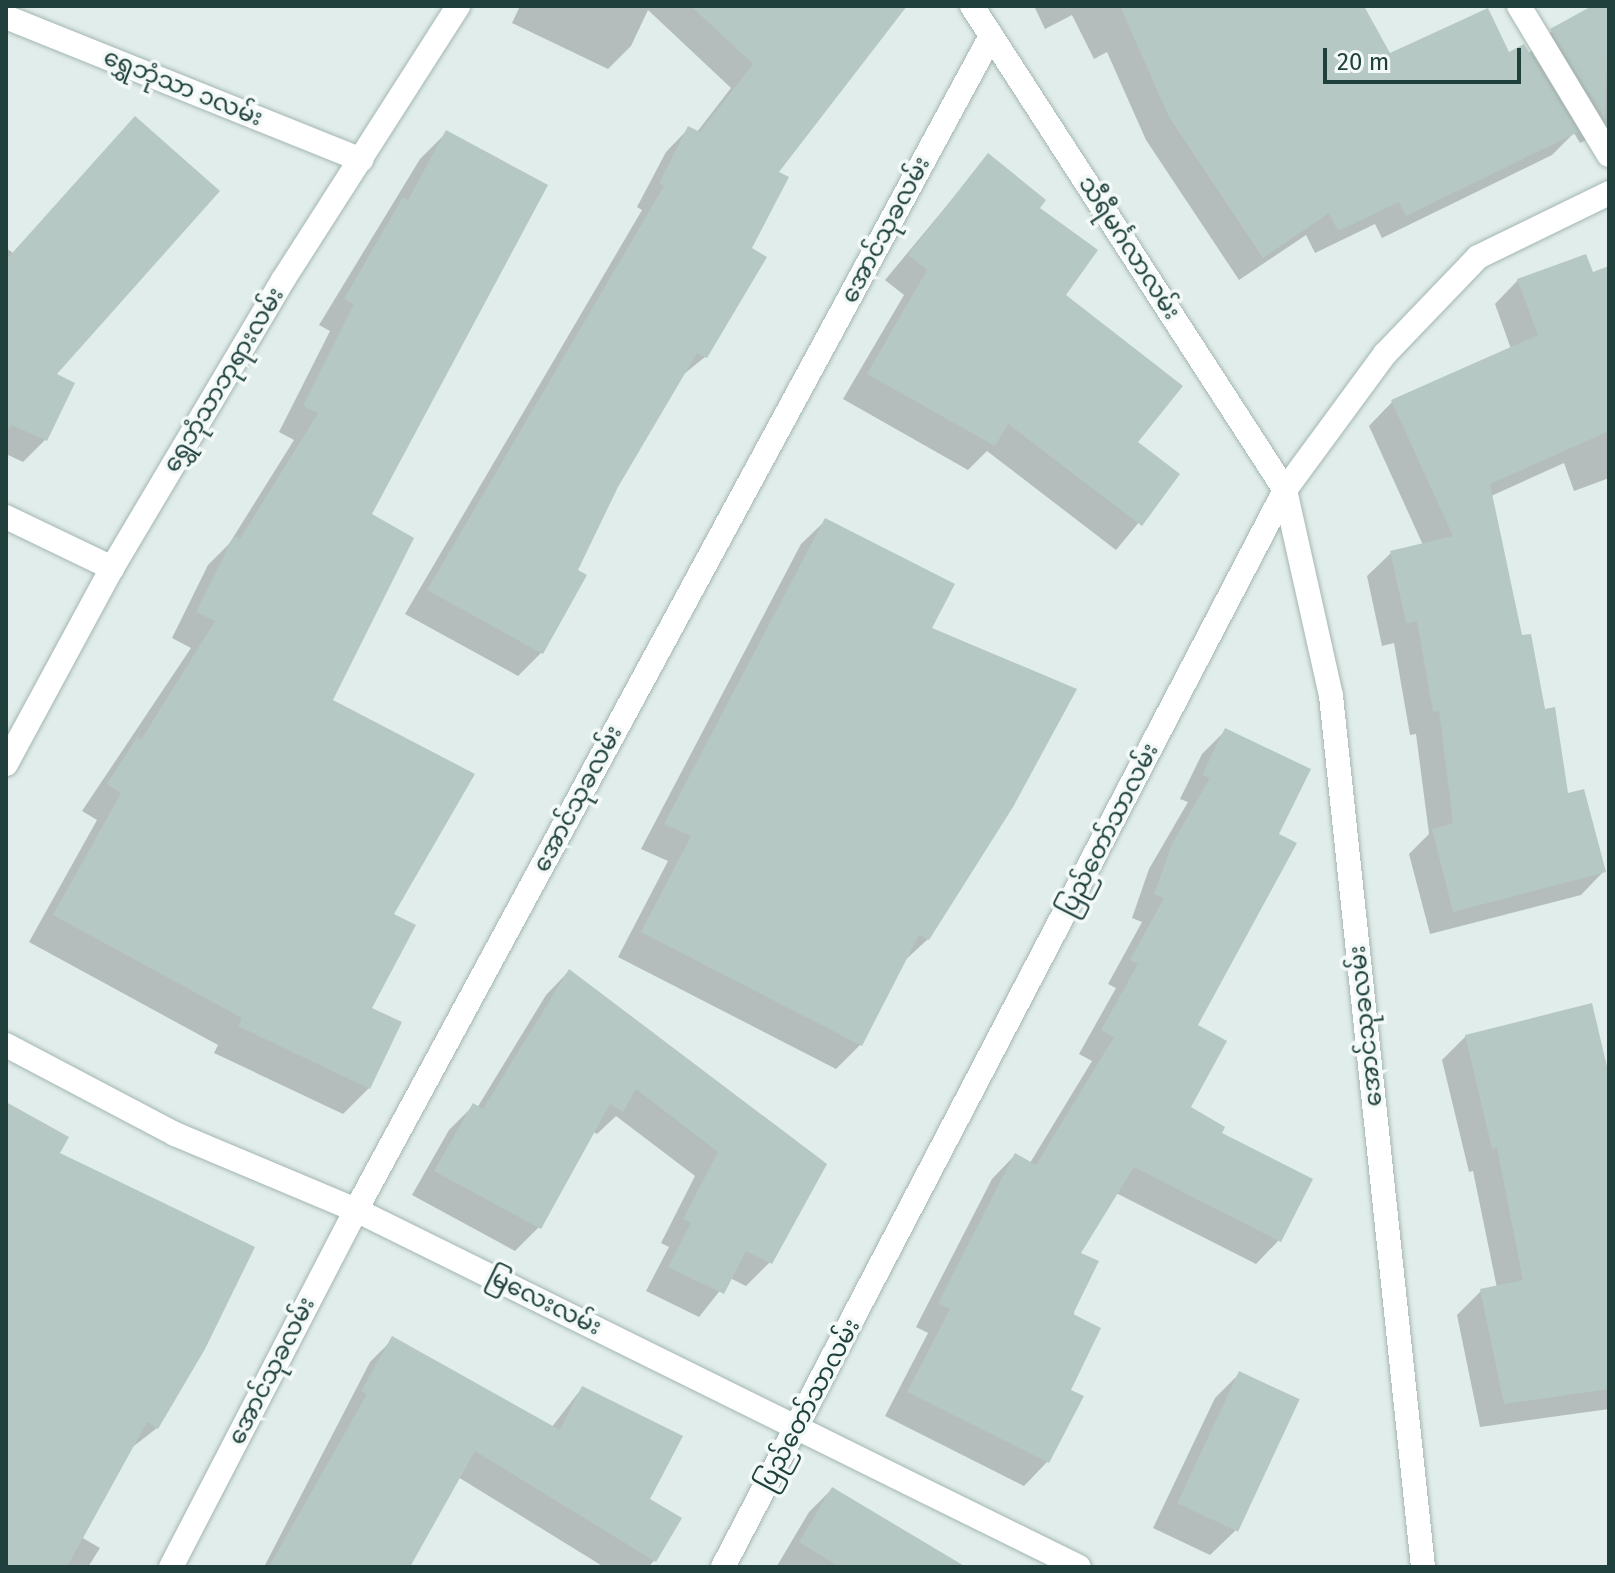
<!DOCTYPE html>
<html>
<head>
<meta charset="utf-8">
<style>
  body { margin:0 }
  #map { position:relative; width:1615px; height:1573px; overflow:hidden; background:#e1edea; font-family:"Fira Sans","Noto Sans Myanmar",sans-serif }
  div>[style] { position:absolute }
  .shadow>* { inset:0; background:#0003 }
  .building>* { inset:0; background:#b6c8c3; transform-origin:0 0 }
  .roads { filter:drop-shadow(0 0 2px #a3b6b3) drop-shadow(0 0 2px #a3b6b3) }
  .street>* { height:24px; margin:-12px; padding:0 12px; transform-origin:12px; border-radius:12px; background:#fff }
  span { translate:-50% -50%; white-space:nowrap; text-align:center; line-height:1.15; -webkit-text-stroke:7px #f2f9f7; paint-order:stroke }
  .street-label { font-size:24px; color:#1f403d }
  .frame { position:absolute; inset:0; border:8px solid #1f403d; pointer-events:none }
  .scale { position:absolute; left:1323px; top:48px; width:198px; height:36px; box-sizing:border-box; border:4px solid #1f403d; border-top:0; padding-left:10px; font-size:24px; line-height:28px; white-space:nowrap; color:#1f403d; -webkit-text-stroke:6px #f2f9f7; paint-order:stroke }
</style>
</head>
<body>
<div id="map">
  <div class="shadow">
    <div style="clip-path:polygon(520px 6px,869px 6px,776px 173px,705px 357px,679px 378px,616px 486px,576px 570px,584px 575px,541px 653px,518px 676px,405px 614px,642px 210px,637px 207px,666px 152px,689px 128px,697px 132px,731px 88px,648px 10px,631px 46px,608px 69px,512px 23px)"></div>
    <div style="clip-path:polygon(1034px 6px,1362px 6px,1389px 56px,1528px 54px,1552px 31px,1596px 6px,1609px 6px,1609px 129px,1580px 143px,1574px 133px,1552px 155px,1382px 238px,1375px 224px,1315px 253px,1306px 235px,1239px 280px,1146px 140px,1107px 52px,1094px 59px,1072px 15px,1045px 29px)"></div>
    <div style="clip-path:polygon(135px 118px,54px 375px,45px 440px,23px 462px,6px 454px,6px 248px,13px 253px)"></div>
    <div style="clip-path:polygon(446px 133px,330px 701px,391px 915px,369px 1009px,369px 1088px,343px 1114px,214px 1053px,218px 1045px,29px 942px,97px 820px,82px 811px,191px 648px,172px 638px,208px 565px,229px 544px,294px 440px,279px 432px,330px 331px,319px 325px,420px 159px)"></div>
    <div style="clip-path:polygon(988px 156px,1037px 209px,1064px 296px,1135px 442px,1178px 475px,1116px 550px,987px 451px,968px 470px,843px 399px,904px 295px,885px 280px)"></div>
    <div style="clip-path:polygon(1609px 268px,1609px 478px,1574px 491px,1564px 463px,1491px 496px,1521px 638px,1566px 796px,1604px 871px,1581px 895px,1430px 934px,1409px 854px,1429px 834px,1416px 734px,1410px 735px,1394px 643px,1382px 646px,1367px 576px,1391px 553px,1423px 545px,1369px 426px,1392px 402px,1511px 349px,1495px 304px,1518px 280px,1592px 275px)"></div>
    <div style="clip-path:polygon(826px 520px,930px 629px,928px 939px,902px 963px,860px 1045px,836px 1069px,618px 957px,668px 861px,641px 849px,801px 544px)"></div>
    <div style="clip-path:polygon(1226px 730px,1277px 834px,1195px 1026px,1189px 1107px,1219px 1134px,1279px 1240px,1256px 1264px,1116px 1193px,1078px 1254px,1069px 1391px,1047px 1462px,1024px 1486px,885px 1416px,928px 1333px,916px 1327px,992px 1179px,1015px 1155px,1030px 1163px,1092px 1061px,1079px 1054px,1116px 988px,1108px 984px,1142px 922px,1132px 918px,1149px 869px,1188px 802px,1180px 799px,1202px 754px)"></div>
    <div style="clip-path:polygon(569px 971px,824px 1165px,770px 1262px,746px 1286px,730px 1278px,699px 1317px,646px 1291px,669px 1247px,661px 1243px,695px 1176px,616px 1116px,597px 1134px,592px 1131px,539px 1227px,515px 1251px,412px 1195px,449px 1130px,473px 1106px,477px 1108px,546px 995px)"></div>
    <div style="clip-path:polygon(1466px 1036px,1609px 1084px,1609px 1409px,1480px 1427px,1457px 1315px,1481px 1291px,1497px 1288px,1473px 1171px,1469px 1172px,1442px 1060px)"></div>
    <div style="clip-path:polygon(6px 1105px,57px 1154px,157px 1428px,130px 1449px,81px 1537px,100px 1548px,88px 1567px,6px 1567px)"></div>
    <div style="clip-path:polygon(393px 1339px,551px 1428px,582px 1388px,648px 1500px,654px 1561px,648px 1567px,604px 1567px,458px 1477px,384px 1567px,264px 1567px,370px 1362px)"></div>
    <div style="clip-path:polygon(1240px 1373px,1235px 1531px,1210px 1555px,1153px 1528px,1215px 1398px)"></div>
    <div style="clip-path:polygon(832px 1489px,927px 1567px,777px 1566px,809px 1512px)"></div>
  </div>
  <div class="building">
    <div style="clip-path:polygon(691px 6px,907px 6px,779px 172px,789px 177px,752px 248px,767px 257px,707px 358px,697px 353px,618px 487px,578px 570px,587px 575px,543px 654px,427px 590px,664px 186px,659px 183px,688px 126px,700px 132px,753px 64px)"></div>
    <div style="clip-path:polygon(1120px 6px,1364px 6px,1390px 53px,1488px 8px,1509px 52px,1524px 44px,1578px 132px,1406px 216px,1399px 202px,1338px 231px,1329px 213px,1263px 258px,1169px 117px)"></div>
    <div style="clip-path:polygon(1592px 6px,1609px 6px,1605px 119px,1550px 29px)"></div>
    <div style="clip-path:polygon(135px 116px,220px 191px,57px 374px,75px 383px,47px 441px,12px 425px,6px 431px,6px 260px)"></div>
    <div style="clip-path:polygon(446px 130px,548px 185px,372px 514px,414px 538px,333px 700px,475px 774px,394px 914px,416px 925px,372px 1008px,402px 1022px,370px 1089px,238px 1026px,242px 1018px,53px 915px,121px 793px,107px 784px,137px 737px,141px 740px,215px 621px,196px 612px,234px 536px,240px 539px,318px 413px,303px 406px,354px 304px,344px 299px,403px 197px,408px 200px)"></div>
    <div style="clip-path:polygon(988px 153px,1046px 200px,1040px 208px,1098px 250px,1066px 295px,1183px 386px,1138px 442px,1180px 474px,1142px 526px,1008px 424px,995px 446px,867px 374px,927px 270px,908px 255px)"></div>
    <div style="clip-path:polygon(1586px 254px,1593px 272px,1609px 266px,1609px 431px,1490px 484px,1522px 635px,1531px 634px,1545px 709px,1555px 707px,1568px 793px,1584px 789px,1606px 872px,1453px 912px,1432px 829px,1453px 823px,1439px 711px,1433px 712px,1417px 621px,1406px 623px,1390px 551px,1453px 536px,1391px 400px,1538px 335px,1517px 279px)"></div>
    <div style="clip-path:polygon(825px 518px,955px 584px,932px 628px,1077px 689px,1013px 807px,929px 940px,919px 935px,862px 1046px,641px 932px,691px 836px,664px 824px)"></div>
    <div style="clip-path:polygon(1225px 728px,1311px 769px,1279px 834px,1297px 843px,1198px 1025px,1227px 1041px,1191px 1107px,1225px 1127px,1222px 1133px,1313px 1179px,1281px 1242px,1134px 1167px,1081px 1253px,1099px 1261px,1073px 1314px,1101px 1328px,1071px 1390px,1084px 1396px,1049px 1463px,907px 1392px,950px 1309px,938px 1303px,1015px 1153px,1036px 1165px,1114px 1037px,1101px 1030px,1138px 964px,1130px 960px,1164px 898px,1154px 894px,1172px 844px,1210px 778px,1202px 775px)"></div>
    <div style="clip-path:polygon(569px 969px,827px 1164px,772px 1264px,746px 1251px,724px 1294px,668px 1267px,691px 1223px,683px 1219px,718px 1152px,636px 1089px,623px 1112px,610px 1104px,541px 1229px,434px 1171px,473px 1103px,483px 1109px)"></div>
    <div style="clip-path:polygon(1592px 1003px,1609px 1075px,1609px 1389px,1504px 1404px,1480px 1289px,1523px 1280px,1497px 1148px,1492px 1149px,1465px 1035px)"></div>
    <div style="clip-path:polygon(6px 1102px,69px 1137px,60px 1153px,255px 1247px,205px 1349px,158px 1429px,147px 1422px,67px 1567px,6px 1567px)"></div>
    <div style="clip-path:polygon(392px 1336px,560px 1430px,582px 1386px,683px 1436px,650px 1499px,682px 1518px,656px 1562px,475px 1451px,410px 1567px,269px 1567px,367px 1394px,361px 1391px)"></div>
    <div style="left:1239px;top:1371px;width:67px;height:146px;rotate:25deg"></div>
    <div style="clip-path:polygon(832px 1487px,966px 1567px,840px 1567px,799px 1542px)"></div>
  </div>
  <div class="roads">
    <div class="street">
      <div style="left:972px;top:6px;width:576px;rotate:57.11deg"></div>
      <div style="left:1285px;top:490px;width:211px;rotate:77.4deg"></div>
      <div style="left:1331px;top:696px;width:876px;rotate:83.97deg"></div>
      <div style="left:1519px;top:6px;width:174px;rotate:58.9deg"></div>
      <div style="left:6px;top:17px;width:383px;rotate:21.9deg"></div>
      <div style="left:6px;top:517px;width:118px;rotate:25.7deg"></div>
      <div style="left:6px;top:764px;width:223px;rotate:-61.6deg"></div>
      <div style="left:112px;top:568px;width:335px;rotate:-59.3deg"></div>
      <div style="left:283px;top:280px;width:325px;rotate:-57.4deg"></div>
      <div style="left:6px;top:1045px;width:191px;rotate:27.8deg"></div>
      <div style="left:175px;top:1134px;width:196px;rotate:22.8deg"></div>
      <div style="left:356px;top:1210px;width:806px;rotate:26.28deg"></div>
      <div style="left:171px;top:1567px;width:402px;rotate:-62.6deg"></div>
      <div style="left:356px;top:1210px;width:1335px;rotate:-61.59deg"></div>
      <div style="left:723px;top:1567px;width:1215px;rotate:-62.44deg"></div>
      <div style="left:1285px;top:490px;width:169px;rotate:-53.7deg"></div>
      <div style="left:1385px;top:354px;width:134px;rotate:-46.2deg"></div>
      <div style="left:1478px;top:257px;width:146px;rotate:-26deg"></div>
    </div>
  </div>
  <div class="street-label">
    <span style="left:183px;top:88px;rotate:22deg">ရွှေဘုံသာ ၁လမ်း</span>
    <span style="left:886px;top:230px;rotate:-62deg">အောင်သုခလမ်း</span>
    <span style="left:1129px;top:248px;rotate:57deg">သီရီမင်္ဂလာလမ်း</span>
    <span style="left:224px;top:380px;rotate:-59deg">ရွှေဘုံသာဘုရားလမ်း</span>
    <span style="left:578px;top:799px;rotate:-62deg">အောင်သုခလမ်း</span>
    <span style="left:1109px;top:830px;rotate:-63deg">ပြည်တော်သာလမ်း</span>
    <span style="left:1366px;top:1026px;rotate:-96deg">အောင်သုခလမ်း</span>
    <span style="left:544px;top:1302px;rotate:26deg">မြလေးလမ်း</span>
    <span style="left:272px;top:1371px;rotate:-63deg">အောင်သုခလမ်း</span>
    <span style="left:809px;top:1405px;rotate:-62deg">ပြည်တော်သာလမ်း</span>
  </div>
  <div class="frame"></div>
  <div class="scale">20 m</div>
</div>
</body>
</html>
